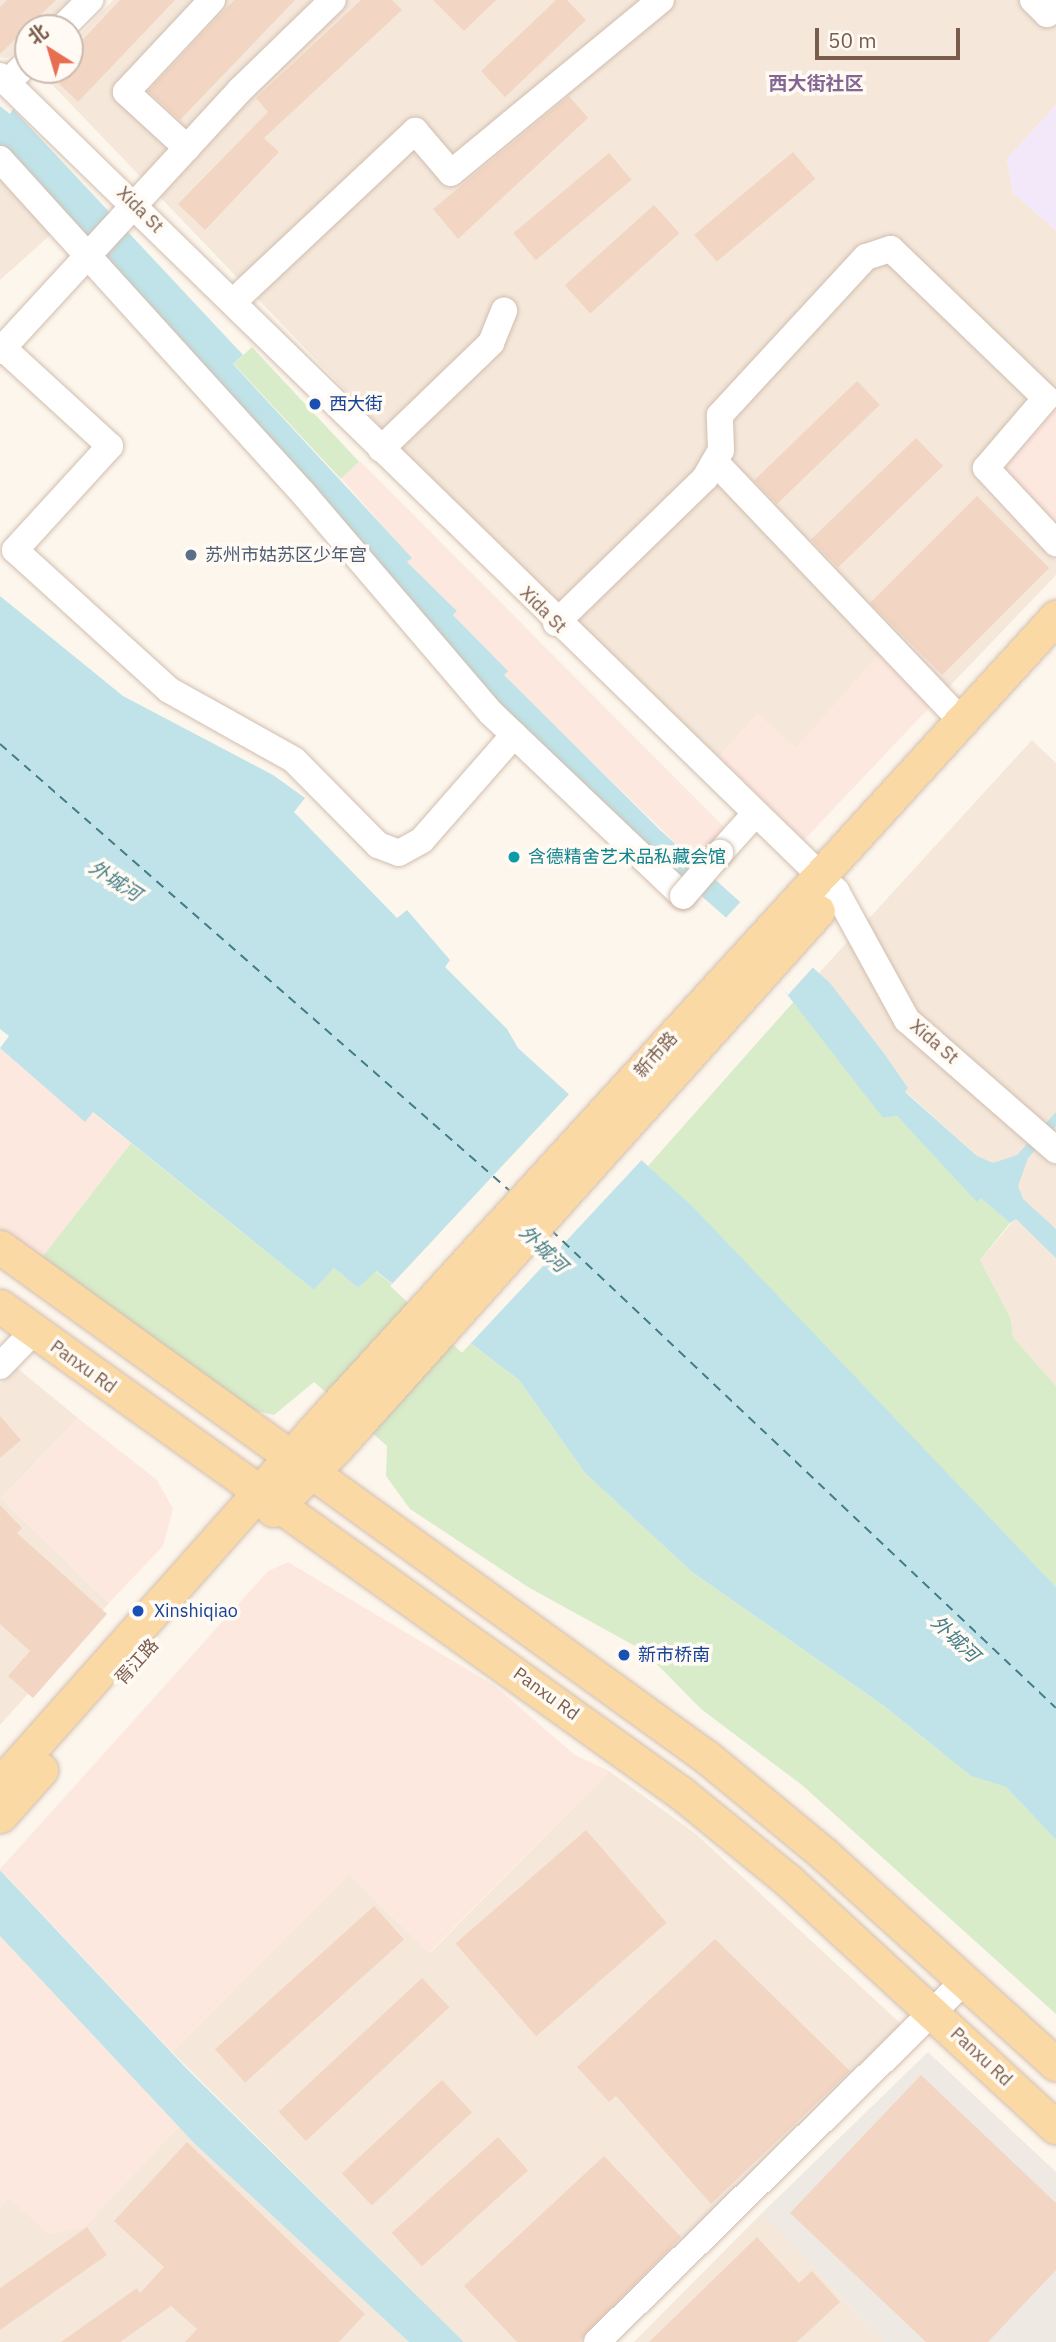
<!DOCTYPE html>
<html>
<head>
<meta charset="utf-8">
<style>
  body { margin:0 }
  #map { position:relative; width:1056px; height:2342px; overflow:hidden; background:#fdf6ec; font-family:"IBM Plex Sans","Noto Sans SC",sans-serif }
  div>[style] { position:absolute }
  .residential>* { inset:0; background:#f5e8da }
  .commercial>* { inset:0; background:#fde8e0 }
  .industrial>* { inset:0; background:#efe9e4 }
  .education>* { inset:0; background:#f3e8fa }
  .green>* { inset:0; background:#d8ecc9; transform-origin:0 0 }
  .water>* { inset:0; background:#bfe3e8 }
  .pier>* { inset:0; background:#fdf6ec; transform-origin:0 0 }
  .ferry>* { height:2px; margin-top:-1px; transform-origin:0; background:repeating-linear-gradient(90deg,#437c86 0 9px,transparent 0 16px) }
  .building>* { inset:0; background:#f3d5c3; transform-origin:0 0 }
  .roads { filter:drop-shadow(0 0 2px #d1beb0) drop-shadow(0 0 2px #d1beb0) }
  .minor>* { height:26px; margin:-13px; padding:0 13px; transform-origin:13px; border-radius:13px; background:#fff }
  .major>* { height:33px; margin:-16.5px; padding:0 16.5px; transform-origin:16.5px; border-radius:16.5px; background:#fbd9a5 }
  .bridges { filter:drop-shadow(0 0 2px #d1beb0) drop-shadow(0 0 2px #d1beb0) }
  .minor-bridge>* { height:26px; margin:-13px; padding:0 13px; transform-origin:13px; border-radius:13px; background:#fff }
  .dots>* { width:19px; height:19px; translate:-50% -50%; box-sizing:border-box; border:4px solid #fffaf3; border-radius:50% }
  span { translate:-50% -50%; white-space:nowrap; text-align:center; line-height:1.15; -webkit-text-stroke:7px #fffaf3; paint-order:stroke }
  .street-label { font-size:18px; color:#7a5c4d }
  .transit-label { font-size:18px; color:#164399 }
  .left { translate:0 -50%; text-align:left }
  .service-label { font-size:18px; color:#4e5e75 }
  .culture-label { font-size:18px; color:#0d838f }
  .neighbourhood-label { font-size:19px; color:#846695; font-weight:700 }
  .water-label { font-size:19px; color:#437c86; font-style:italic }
  .north { position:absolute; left:14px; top:14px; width:70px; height:70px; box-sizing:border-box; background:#fffaf3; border:2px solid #cabbb1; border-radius:50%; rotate:323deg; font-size:19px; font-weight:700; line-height:28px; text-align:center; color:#7a5c4d }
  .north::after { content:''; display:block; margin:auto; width:24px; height:32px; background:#e76f51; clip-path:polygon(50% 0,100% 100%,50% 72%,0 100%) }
  .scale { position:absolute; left:815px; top:28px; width:145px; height:32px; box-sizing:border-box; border:4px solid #7a5c4d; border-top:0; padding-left:9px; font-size:21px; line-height:24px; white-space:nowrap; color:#7a5c4d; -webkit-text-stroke:5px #fffaf3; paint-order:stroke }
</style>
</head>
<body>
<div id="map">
  <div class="residential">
    <div style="clip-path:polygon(0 0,71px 0,43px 28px,28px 28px,28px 43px,7px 58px,0 57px)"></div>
    <div style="clip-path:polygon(113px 0,1056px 0,1056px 105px,1007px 159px,1013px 193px,1056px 230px,1056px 408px,984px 490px,1056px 560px,1056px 575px,945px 691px,892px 640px,796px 749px,757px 714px,719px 757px,440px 489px,42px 74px,70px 70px,70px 45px)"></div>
    <div style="clip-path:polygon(0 148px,66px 221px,0 280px)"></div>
    <div style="clip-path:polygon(1032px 740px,1056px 763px,1056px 1386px,1013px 1337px,1011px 1319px,980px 1260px,1016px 1218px,977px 1156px,905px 1091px,908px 1088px,886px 1056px,819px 973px)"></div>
    <div style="clip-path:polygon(17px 1368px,78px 1418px,1px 1498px,109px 1603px,0 1725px,0 1384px)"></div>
    <div style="clip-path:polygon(609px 1771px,696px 1834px,901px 2024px,585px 2342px,464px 2342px,172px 2052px,349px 1874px,430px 1953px)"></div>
    <div style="clip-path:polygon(179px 2126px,196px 2145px,409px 2342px,0 2342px,0 2208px,9px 2198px,84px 2227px)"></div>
    <div style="clip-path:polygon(762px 2213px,884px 2342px,634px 2342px)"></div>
  </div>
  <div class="commercial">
    <div style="clip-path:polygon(1056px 408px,1056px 560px,984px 490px)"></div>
    <div style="clip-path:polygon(360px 461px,728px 831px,700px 867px,503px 675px,507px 670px,453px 615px,457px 611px,407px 562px,411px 558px,341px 478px)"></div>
    <div style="clip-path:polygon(892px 640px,945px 691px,804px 840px,719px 757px,757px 714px,796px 748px)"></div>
    <div style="clip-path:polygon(0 1048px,85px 1121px,92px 1112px,131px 1143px,40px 1260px,0 1230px)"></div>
    <div style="clip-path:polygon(78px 1418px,157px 1480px,173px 1509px,163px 1546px,109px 1603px,1px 1498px)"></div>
    <div style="clip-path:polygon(288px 1562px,495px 1686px,575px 1755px,609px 1771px,429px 1953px,349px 1875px,172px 2052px,0 1869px,268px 1571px)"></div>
    <div style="clip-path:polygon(0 1936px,179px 2126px,85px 2227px,49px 2234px,10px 2199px,0 2208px)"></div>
  </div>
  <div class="industrial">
    <div style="clip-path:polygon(928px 2052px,1056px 2172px,1056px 2342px,884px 2342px,762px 2213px)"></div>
  </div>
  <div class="education">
    <div style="clip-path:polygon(1056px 105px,1056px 230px,1013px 193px,1007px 159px)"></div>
  </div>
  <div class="green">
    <div style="left:252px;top:347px;width:157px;height:25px;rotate:47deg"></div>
    <div style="clip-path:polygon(796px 999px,883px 1118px,897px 1116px,978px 1201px,981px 1197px,1010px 1223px,980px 1260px,1011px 1319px,1013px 1337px,1056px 1386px,1056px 1587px,648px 1166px)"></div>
    <div style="clip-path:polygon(131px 1143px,314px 1290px,334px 1268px,358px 1288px,375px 1271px,519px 1380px,585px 1473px,692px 1572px,884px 1706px,971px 1776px,1006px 1787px,1056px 1840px,1056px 2014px,802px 1785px,701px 1709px,644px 1651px,528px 1587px,410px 1509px,386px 1476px,387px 1446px,314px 1382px,274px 1415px,253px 1410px,40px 1260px)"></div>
  </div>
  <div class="water">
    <div style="clip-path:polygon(0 106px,10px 114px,13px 109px,243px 355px,233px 364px,412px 558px,407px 562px,457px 611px,453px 615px,508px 671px,504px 675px,660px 830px,830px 983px,886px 1056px,908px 1088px,905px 1092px,977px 1156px,993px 1163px,1017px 1155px,1056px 1112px,1056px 1126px,1028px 1158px,1018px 1186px,1023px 1199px,1056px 1229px,1056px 1258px,1016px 1219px,1010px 1223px,981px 1198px,977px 1202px,897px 1116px,883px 1118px,731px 922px,537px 751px,0 148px)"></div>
    <div style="clip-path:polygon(0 596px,123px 696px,273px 775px,305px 798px,294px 812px,397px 918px,407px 910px,450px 960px,445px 967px,507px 1029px,518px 1048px,692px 1206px,1056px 1587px,1056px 1840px,1006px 1787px,971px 1776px,884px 1706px,692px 1572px,585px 1473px,519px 1380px,376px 1271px,358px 1288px,334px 1268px,314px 1290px,93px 1112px,85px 1122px,0 1048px,9px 1036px,0 1029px)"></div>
    <div style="clip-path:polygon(0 1870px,187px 2069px,464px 2342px,409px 2342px,196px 2145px,0 1936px)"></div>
  </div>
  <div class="pier">
    <div style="clip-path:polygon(743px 899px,815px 965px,788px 995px,724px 920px)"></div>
    <div style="left:573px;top:1090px;width:98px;height:268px;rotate:43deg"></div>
  </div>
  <div class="ferry">
    <div style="left:0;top:744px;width:677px;rotate:41.23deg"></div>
    <div style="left:551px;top:1230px;width:695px;rotate:43.43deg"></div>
  </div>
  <div class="building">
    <div style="clip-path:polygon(7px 0,56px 0,0 54px,0 7px)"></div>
    <div style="clip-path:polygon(120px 0,175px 0,78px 102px,45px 70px,70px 70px,70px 53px)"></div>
    <div style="clip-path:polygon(234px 0,295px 0,180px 120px,148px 91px)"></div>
    <div style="clip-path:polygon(361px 0,392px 0,402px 10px,264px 138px,279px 152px,205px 230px,178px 204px,268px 112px,256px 98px)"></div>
    <div style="clip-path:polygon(433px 0,496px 0,464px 31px)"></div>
    <div style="clip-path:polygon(556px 0,567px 0,586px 20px,505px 97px,481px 71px)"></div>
    <div style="clip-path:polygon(569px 96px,588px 118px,458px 239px,433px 209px)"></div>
    <div style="left:793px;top:152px;width:35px;height:129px;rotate:50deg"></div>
    <div style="left:609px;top:153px;width:35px;height:125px;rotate:50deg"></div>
    <div style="left:654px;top:205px;width:38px;height:120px;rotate:48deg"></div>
    <div style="left:857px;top:381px;width:33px;height:143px;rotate:46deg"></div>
    <div style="left:916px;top:438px;width:39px;height:146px;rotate:46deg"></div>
    <div style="left:977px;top:496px;width:102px;height:151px;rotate:45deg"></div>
    <div style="clip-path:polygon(0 1416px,21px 1440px,0 1458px)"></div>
    <div style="clip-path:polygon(0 1505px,22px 1528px,17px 1533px,107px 1614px,33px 1698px,8px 1676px,30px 1651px,0 1624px)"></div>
    <div style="left:586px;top:1830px;width:123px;height:173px;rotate:49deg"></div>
    <div style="left:374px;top:1906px;width:45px;height:214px;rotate:48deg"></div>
    <div style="clip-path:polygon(715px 1939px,850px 2071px,711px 2204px,616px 2096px,609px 2102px,577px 2067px)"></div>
    <div style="left:422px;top:1978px;width:40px;height:196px;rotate:47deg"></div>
    <div style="clip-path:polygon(921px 2075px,1056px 2203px,1056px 2270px,988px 2342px,926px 2342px,790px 2213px)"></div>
    <div style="left:442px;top:2080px;width:44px;height:137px;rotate:47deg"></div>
    <div style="left:498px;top:2137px;width:45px;height:143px;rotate:48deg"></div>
    <div style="clip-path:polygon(187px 2142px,365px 2314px,339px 2342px,185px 2342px,197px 2329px,171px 2306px,120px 2342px,61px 2342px,137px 2288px,140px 2293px,164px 2267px,114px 2221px)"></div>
    <div style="clip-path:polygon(604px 2156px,681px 2237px,579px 2342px,517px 2342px,464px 2286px)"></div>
    <div style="clip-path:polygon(87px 2227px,107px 2255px,0 2330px,0 2288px)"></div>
    <div style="clip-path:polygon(757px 2237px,799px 2283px,812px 2271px,840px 2302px,797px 2342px,649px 2342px)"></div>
  </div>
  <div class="roads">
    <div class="minor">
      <div style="left:1033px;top:0;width:20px;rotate:45deg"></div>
      <div style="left:1047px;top:14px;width:13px;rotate:-45deg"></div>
      <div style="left:62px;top:28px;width:40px;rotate:-45deg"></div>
      <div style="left:0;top:76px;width:1168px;rotate:44.27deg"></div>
      <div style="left:836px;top:891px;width:147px;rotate:61.2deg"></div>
      <div style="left:907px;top:1020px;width:198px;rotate:41.1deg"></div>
      <div style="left:8px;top:82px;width:28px;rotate:-45deg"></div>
      <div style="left:187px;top:148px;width:83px;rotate:-137.4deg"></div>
      <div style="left:126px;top:92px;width:126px;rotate:-46.9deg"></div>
      <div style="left:0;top:159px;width:451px;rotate:47.8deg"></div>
      <div style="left:303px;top:493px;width:289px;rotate:49.5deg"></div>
      <div style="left:491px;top:713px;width:265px;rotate:43.6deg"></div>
      <div style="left:233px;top:302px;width:250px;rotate:-43.2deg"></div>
      <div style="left:415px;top:131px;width:55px;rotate:49.4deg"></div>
      <div style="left:451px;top:173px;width:272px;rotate:-39.5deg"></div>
      <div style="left:3px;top:348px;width:145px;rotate:42.5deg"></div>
      <div style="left:110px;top:446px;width:141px;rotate:132.4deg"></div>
      <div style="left:15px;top:550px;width:208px;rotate:42.3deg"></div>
      <div style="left:169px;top:690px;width:143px;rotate:29.2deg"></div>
      <div style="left:294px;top:760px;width:120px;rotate:45.3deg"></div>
      <div style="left:378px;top:845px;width:22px;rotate:21deg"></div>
      <div style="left:399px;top:853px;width:26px;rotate:-29deg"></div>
      <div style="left:422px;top:840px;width:140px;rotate:-48.8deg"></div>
      <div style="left:0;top:351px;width:355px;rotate:-47.4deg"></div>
      <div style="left:240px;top:90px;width:129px;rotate:-44.1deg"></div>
      <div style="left:381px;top:449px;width:153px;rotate:-43.9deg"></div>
      <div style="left:491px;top:343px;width:35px;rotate:-68deg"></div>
      <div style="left:715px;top:462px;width:358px;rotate:46.4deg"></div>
      <div style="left:556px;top:623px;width:208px;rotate:-44.2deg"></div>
      <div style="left:705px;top:478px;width:32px;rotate:-60deg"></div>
      <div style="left:721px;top:450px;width:35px;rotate:-92deg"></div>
      <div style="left:720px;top:415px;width:215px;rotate:-47.3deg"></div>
      <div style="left:866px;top:257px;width:26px;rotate:-18deg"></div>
      <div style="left:891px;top:249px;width:215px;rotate:43.9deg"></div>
      <div style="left:1046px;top:398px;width:92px;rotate:130.6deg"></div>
      <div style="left:986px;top:468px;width:103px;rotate:47deg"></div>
      <div style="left:720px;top:853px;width:52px;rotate:-48.1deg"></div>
      <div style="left:0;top:1366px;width:49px;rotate:-45.8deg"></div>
      <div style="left:597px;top:2342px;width:516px;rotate:-44.53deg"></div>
    </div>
    <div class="major">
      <div style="left:0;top:1247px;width:873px;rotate:35.82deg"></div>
      <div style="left:708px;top:1758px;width:151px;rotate:39.6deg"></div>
      <div style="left:824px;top:1854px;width:313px;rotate:42.2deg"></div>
      <div style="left:0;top:1306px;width:837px;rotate:35.57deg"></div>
      <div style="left:681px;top:1793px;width:139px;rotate:39.2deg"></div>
      <div style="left:789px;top:1881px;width:363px;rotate:42.7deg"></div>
      <div style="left:273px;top:1510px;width:90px;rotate:-44.5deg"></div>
      <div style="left:337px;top:1447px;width:720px;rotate:-48.1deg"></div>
      <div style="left:0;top:1784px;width:470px;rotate:-48.4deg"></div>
      <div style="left:312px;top:1432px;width:1104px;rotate:-47.61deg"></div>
      <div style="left:0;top:1816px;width:62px;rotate:-48.3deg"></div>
    </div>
  </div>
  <div class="bridges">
    <div class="minor-bridge">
      <div style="left:683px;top:896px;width:57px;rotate:-49.3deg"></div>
    </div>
  </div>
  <div class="dots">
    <div style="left:315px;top:404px;background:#1a4fb4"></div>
    <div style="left:191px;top:555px;background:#5c6f8a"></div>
    <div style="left:514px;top:857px;background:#0f9aa8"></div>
    <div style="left:138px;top:1611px;background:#1a4fb4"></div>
    <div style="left:624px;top:1655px;background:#1a4fb4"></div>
  </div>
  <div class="street-label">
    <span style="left:140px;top:210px;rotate:45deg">Xida St</span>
    <span style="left:543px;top:610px;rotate:45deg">Xida St</span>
    <span style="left:934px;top:1042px;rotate:41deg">Xida St</span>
    <span style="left:656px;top:1055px;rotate:-48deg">新市路</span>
    <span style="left:83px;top:1367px;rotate:36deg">Panxu Rd</span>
    <span style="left:137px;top:1662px;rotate:-48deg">胥江路</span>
    <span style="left:546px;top:1694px;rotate:36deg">Panxu Rd</span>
    <span style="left:981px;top:2057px;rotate:43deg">Panxu Rd</span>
  </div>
  <div class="transit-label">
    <span class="left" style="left:329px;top:404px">西大街</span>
    <span class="left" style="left:154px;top:1611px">Xinshiqiao</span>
    <span class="left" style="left:638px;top:1655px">新市桥南</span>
  </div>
  <div class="service-label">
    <span class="left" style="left:205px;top:555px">苏州市姑苏区少年宫</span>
  </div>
  <div class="culture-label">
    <span class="left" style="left:528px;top:857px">含德精舍艺术品私藏会馆</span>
  </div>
  <div class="neighbourhood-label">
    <span style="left:816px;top:84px">西大街社区</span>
  </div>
  <div class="water-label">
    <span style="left:115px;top:881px;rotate:33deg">外城河</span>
    <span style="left:543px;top:1249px;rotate:44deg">外城河</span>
    <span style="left:955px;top:1639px;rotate:43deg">外城河</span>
  </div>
  <div class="north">北</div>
  <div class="scale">50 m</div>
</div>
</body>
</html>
